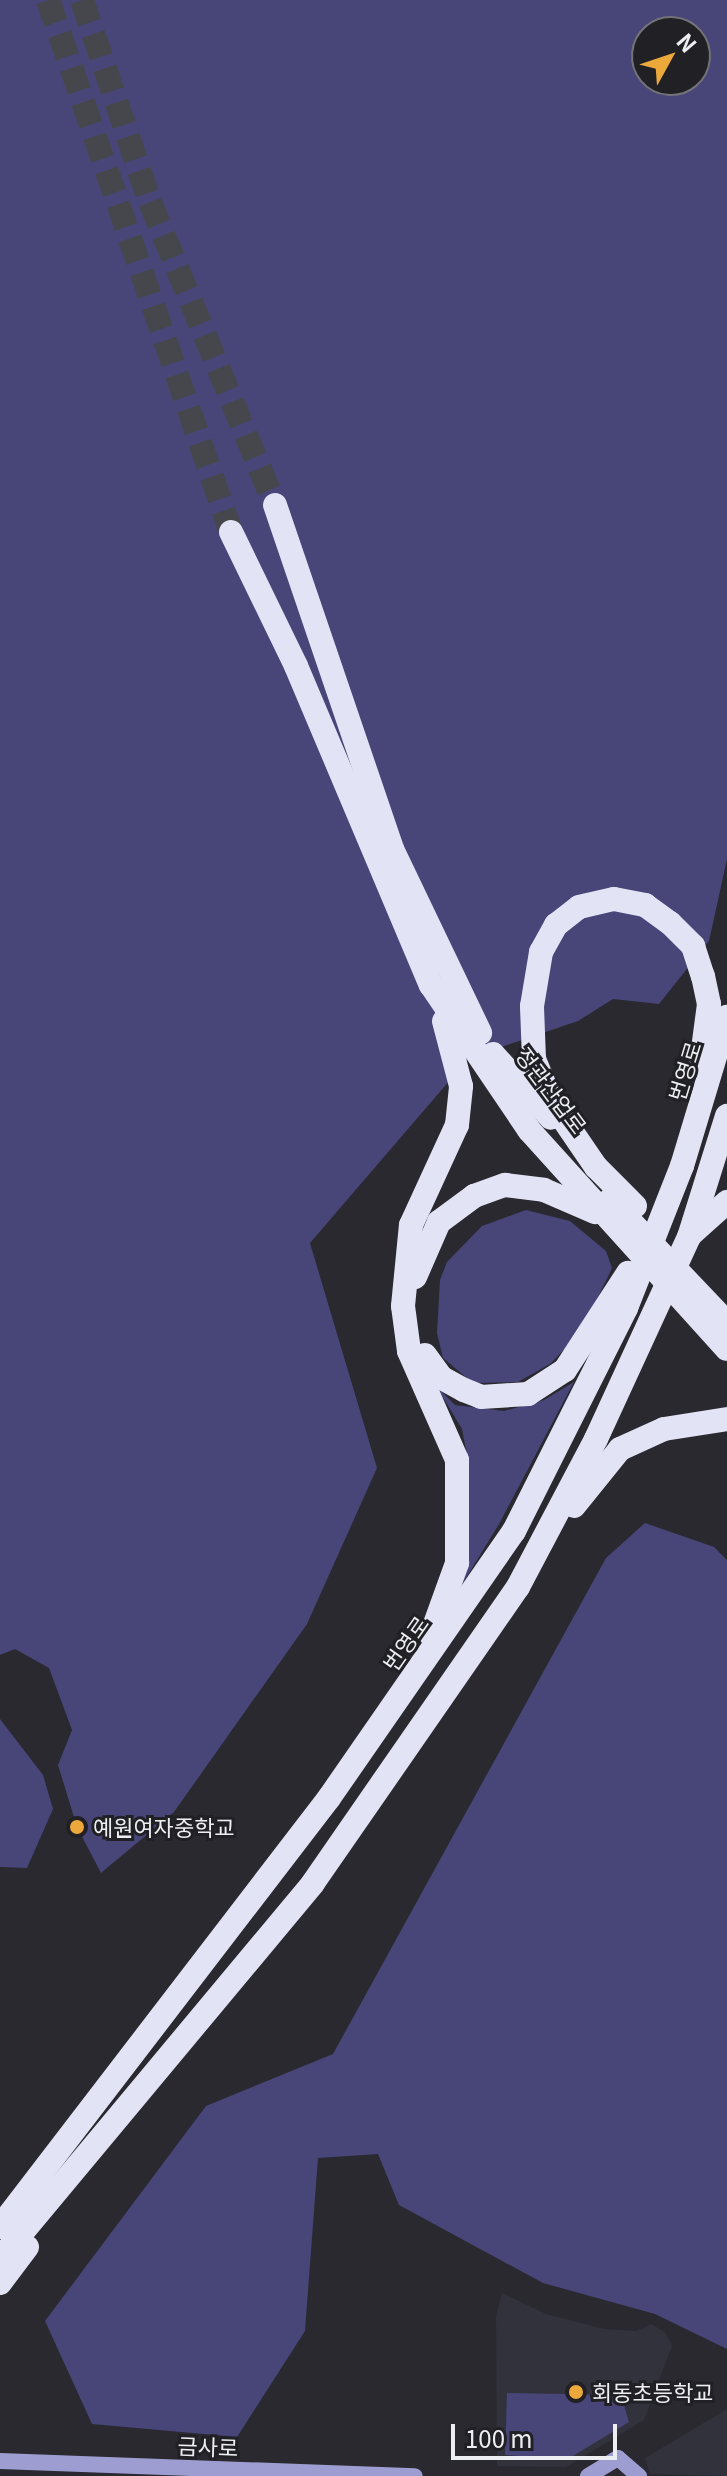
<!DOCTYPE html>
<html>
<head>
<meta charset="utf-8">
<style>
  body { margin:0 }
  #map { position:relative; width:727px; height:2476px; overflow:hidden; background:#29292f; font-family:Georgia,"Noto Sans KR",serif }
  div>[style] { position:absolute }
  .built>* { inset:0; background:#32323d }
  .green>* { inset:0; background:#484579 }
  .highway-tunnel>* { height:24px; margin-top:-12px; transform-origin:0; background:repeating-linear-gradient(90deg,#46474c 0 24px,transparent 0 36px) }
  .secondary>* { height:16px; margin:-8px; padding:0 8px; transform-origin:8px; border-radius:8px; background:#9e9dd2 }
  .highway>* { height:24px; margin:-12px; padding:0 12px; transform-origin:12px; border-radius:12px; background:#e2e3f4 }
  .dots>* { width:22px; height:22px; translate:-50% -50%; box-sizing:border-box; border:4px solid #202025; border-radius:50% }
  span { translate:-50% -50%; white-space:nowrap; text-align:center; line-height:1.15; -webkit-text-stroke:6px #202025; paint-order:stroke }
  .street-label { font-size:22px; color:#edeef1 }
  .poi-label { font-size:22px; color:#edeef1 }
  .left { translate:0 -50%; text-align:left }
  .north { position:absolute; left:631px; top:16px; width:80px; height:80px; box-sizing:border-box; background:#202025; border:2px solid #727277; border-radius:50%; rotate:50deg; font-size:22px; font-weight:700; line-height:32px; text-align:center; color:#edeef1 }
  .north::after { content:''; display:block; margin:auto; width:28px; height:36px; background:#eda83b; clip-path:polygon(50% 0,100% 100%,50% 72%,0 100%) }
  .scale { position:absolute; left:451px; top:2424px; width:166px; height:36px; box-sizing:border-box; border:4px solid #edeef1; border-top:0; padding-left:10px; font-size:24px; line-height:28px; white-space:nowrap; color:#edeef1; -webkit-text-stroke:6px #202025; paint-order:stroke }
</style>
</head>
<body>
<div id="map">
  <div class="built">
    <div style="clip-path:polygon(502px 2293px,546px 2314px,604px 2329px,636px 2331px,651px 2324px,665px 2332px,672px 2346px,644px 2420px,566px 2467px,497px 2466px,496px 2316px)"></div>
    <div style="clip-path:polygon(727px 2409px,727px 2476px,650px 2474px,645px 2458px)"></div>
  </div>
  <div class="green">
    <div style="clip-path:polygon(evenodd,0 0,727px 0,727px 859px,709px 941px,659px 1004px,613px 999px,578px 1021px,469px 1058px,310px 1243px,377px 1468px,307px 1624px,174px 1812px,101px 1873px,77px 1827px,58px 1765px,72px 1730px,49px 1668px,15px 1649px,0 1655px,0 0,647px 32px,695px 32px,695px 80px,647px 80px,647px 32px)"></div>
    <div style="clip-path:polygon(526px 1210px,570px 1221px,606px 1251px,612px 1268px,582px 1331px,550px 1364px,518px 1382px,473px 1383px,443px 1358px,437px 1333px,440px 1280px,447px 1262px,482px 1226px)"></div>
    <div style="clip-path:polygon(574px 1382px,499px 1524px,452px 1601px,467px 1455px,462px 1429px,436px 1386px,455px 1405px,504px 1411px,544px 1400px)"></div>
    <div style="clip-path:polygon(645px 1523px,714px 1547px,727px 1560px,727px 2349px,655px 2314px,543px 2283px,399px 2205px,378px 2154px,318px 2158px,305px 2331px,237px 2437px,92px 2424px,45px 2321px,206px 2106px,333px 2054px,606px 1558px)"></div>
    <div style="clip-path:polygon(0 1719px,43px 1775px,53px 1809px,27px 1868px,0 1867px)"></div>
    <div style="clip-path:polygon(507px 2393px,621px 2395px,629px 2422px,568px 2459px,505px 2455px)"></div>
  </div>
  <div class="highway-tunnel">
    <div style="left:48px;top:0;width:563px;rotate:71.02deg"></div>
    <div style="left:82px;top:0;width:213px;rotate:71.4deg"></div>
    <div style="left:150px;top:202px;width:328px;rotate:67.6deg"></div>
  </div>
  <div class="secondary">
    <div style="left:0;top:2461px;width:415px;rotate:2.1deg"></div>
    <div style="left:588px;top:2476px;width:35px;rotate:-31deg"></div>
    <div style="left:618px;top:2458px;width:28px;rotate:41deg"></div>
  </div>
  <div class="highway">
    <div style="left:275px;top:505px;width:363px;rotate:71.2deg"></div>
    <div style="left:392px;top:849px;width:204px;rotate:64.4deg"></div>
    <div style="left:231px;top:532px;width:149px;rotate:64.1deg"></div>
    <div style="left:296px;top:666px;width:346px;rotate:67.1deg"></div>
    <div style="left:431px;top:985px;width:175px;rotate:55.9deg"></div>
    <div style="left:529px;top:1130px;width:295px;rotate:47.9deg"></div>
    <div style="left:493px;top:1054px;width:86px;rotate:47.8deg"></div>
    <div style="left:610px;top:1200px;width:170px;rotate:46.4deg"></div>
    <div style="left:635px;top:1206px;width:55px;rotate:-135deg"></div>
    <div style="left:596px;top:1167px;width:80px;rotate:-124.3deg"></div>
    <div style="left:551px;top:1101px;width:45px;rotate:-112deg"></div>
    <div style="left:534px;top:1059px;width:53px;rotate:-92.2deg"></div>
    <div style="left:532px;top:1006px;width:55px;rotate:-80.5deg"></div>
    <div style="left:541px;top:952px;width:31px;rotate:-61deg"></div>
    <div style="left:556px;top:925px;width:29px;rotate:-38deg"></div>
    <div style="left:579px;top:907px;width:36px;rotate:-13deg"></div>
    <div style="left:614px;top:899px;width:32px;rotate:11deg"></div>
    <div style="left:645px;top:905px;width:31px;rotate:36deg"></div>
    <div style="left:670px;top:923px;width:33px;rotate:45deg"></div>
    <div style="left:693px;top:946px;width:32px;rotate:72deg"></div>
    <div style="left:703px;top:976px;width:29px;rotate:78deg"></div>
    <div style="left:709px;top:1004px;width:61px;rotate:97.6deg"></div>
    <div style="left:690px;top:1235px;width:50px;rotate:-41.7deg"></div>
    <div style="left:415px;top:1277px;width:60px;rotate:-66.4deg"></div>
    <div style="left:439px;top:1222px;width:44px;rotate:-36.6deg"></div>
    <div style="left:474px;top:1196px;width:33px;rotate:-20deg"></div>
    <div style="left:505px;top:1185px;width:39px;rotate:7deg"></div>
    <div style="left:544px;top:1190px;width:56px;rotate:23.3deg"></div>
    <div style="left:425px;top:1355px;width:29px;rotate:54deg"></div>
    <div style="left:442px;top:1378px;width:25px;rotate:29deg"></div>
    <div style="left:464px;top:1390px;width:18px;rotate:22deg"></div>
    <div style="left:481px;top:1397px;width:47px;rotate:-3.7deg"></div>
    <div style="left:528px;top:1394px;width:44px;rotate:-33deg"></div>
    <div style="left:565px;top:1370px;width:116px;rotate:-57deg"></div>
    <div style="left:574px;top:1506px;width:73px;rotate:-51.1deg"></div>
    <div style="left:620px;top:1449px;width:48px;rotate:-24.4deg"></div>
    <div style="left:664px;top:1429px;width:64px;rotate:-9deg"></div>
    <div style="left:431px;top:1635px;width:77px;rotate:-70.1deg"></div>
    <div style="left:457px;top:1563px;width:103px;rotate:-90deg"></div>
    <div style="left:457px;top:1460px;width:119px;rotate:-113.8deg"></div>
    <div style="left:409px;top:1351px;width:45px;rotate:-97.6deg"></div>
    <div style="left:403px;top:1306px;width:81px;rotate:-84.4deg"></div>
    <div style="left:411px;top:1225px;width:110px;rotate:-65.3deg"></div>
    <div style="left:457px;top:1125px;width:39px;rotate:-84deg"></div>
    <div style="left:461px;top:1086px;width:67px;rotate:-104.7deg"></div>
    <div style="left:0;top:2227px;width:541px;rotate:-52.52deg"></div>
    <div style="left:329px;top:1798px;width:325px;rotate:-55.3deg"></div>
    <div style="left:514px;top:1531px;width:250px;rotate:-63.3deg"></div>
    <div style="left:626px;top:1308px;width:153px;rotate:-68.5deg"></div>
    <div style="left:682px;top:1166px;width:156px;rotate:-73.2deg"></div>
    <div style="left:0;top:2259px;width:489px;rotate:-50.2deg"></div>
    <div style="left:313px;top:1883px;width:360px;rotate:-55.3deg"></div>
    <div style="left:518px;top:1587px;width:167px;rotate:-62.2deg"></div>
    <div style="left:596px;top:1439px;width:222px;rotate:-65.3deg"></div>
    <div style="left:689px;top:1237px;width:127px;rotate:-72.6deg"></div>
    <div style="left:0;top:2283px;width:45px;rotate:-53.1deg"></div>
  </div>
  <div class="dots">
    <div style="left:77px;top:1827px;background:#eda83b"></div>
    <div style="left:576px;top:2392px;background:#eda83b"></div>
  </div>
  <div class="street-label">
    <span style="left:684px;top:1071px;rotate:-73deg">번영로</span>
    <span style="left:552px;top:1090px;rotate:53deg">정관산업로</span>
    <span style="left:405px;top:1643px;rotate:-55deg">번영로</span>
    <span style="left:208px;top:2446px;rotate:2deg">금사로</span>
  </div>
  <div class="poi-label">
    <span class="left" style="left:93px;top:1827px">예원여자중학교</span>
    <span class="left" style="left:592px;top:2392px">회동초등학교</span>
  </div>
  <div class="north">N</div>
  <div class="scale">100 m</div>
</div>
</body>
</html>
